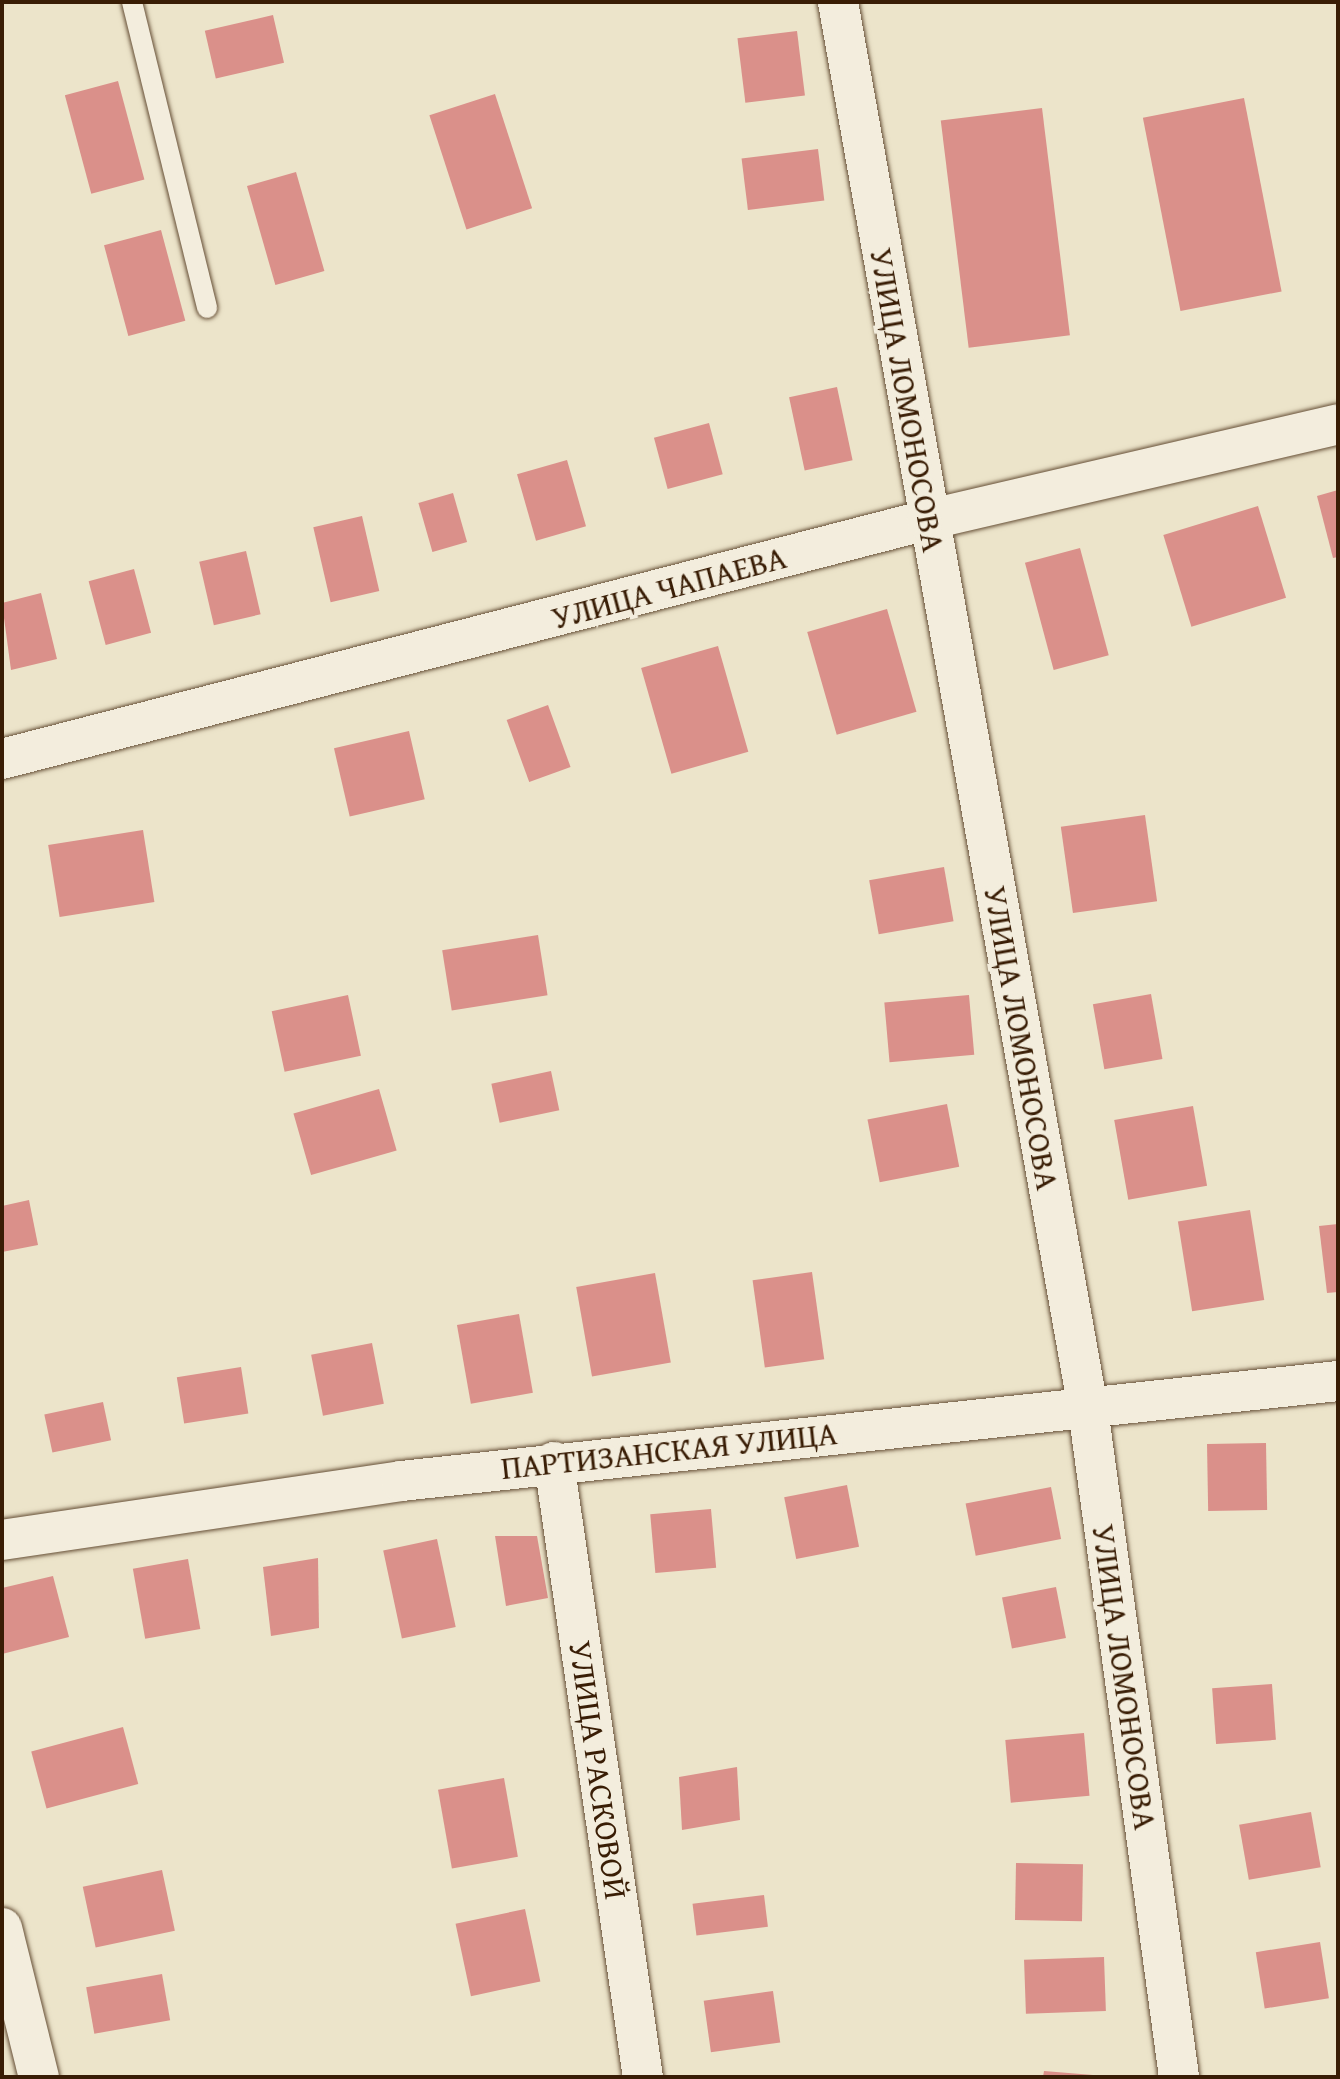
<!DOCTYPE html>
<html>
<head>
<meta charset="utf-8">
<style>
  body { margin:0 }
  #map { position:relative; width:1340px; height:2079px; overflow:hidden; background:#ece4ca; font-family:"Gentium Book Plus",serif }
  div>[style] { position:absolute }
  .building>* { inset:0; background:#da908a; transform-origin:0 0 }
  .roads { filter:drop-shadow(0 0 2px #664f36) drop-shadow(0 0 2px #664f36) }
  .lane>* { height:20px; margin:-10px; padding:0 10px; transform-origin:10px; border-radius:10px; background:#f3eddd }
  .street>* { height:40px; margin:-20px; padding:0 20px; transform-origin:20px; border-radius:20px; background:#f3eddd }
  span { translate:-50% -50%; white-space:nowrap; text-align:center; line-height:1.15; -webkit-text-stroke:8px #f3eddd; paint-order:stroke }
  .street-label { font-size:32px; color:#391d05 }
  .frame { position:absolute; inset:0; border:4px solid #391d05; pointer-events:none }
</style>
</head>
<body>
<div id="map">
  <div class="building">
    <div style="left:273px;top:15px;width:49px;height:70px;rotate:77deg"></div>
    <div style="left:797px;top:31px;width:65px;height:60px;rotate:83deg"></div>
    <div style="left:118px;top:81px;width:102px;height:55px;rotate:75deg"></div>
    <div style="left:495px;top:94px;width:120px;height:69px;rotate:72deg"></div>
    <div style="left:1244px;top:98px;width:197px;height:103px;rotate:79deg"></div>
    <div style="left:1042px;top:108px;width:229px;height:102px;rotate:83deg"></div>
    <div style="left:818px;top:149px;width:52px;height:77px;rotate:83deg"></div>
    <div style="left:296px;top:172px;width:103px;height:51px;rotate:74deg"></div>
    <div style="left:161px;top:230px;width:94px;height:59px;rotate:75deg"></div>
    <div style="left:837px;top:387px;width:75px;height:49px;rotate:78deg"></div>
    <div style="left:709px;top:423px;width:53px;height:57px;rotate:75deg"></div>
    <div style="left:567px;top:460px;width:69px;height:52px;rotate:74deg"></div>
    <div style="clip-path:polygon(1338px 490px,1338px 557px,1333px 558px,1317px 496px)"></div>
    <div style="left:453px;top:493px;width:51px;height:36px;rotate:74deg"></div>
    <div style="left:1258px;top:506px;width:96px;height:99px;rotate:73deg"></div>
    <div style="left:362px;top:516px;width:77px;height:50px;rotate:77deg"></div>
    <div style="left:1080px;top:548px;width:111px;height:57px;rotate:75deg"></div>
    <div style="left:246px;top:551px;width:65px;height:48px;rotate:77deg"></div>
    <div style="left:134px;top:569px;width:66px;height:47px;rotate:75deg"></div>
    <div style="clip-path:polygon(41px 593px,57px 659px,11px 670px,2px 603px)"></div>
    <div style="left:887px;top:609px;width:107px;height:83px;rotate:74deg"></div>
    <div style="left:718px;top:646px;width:110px;height:80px;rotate:74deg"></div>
    <div style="left:548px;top:705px;width:66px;height:44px;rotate:70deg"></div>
    <div style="left:409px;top:731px;width:70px;height:77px;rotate:77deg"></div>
    <div style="left:1145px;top:815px;width:87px;height:85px;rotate:82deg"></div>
    <div style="left:143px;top:830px;width:73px;height:96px;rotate:81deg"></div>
    <div style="left:944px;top:867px;width:55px;height:76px;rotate:80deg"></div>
    <div style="left:538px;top:935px;width:61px;height:97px;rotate:81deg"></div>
    <div style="left:1151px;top:994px;width:66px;height:59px;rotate:80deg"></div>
    <div style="left:348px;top:995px;width:62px;height:78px;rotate:78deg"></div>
    <div style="left:969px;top:995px;width:60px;height:85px;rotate:85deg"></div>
    <div style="left:551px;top:1071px;width:40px;height:61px;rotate:78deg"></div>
    <div style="left:379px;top:1089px;width:64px;height:89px;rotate:74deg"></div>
    <div style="left:947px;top:1104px;width:64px;height:81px;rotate:79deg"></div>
    <div style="left:1193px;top:1106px;width:81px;height:80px;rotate:80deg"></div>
    <div style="clip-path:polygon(29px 1200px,38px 1245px,2px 1252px,2px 1206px)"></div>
    <div style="left:1250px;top:1210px;width:91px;height:73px;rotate:81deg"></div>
    <div style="clip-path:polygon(1338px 1224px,1338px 1292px,1327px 1293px,1319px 1226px)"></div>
    <div style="left:812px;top:1272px;width:88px;height:60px;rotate:82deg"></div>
    <div style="left:655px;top:1273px;width:91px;height:80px;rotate:80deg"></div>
    <div style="left:519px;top:1314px;width:80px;height:63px;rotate:80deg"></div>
    <div style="left:372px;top:1343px;width:62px;height:62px;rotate:79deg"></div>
    <div style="left:241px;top:1367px;width:47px;height:65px;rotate:81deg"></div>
    <div style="left:103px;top:1402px;width:39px;height:60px;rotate:78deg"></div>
    <div style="left:1266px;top:1443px;width:67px;height:59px;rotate:89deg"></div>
    <div style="left:847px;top:1485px;width:63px;height:64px;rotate:79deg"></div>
    <div style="left:1051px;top:1487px;width:53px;height:87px;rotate:79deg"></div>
    <div style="left:711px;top:1509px;width:59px;height:61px;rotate:85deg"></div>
    <div style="clip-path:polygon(495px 1536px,537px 1536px,548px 1598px,506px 1606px)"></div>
    <div style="left:437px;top:1539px;width:90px;height:55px;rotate:78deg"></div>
    <div style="clip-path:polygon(318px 1558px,319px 1628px,271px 1636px,263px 1567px)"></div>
    <div style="left:188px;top:1559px;width:71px;height:56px;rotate:80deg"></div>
    <div style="clip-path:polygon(53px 1576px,69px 1637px,2px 1654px,2px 1588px)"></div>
    <div style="left:1056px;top:1587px;width:52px;height:55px;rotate:79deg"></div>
    <div style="left:1272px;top:1684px;width:56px;height:60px;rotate:86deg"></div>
    <div style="left:123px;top:1727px;width:59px;height:95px;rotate:75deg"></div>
    <div style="left:1084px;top:1733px;width:63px;height:79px;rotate:85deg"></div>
    <div style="clip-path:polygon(737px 1767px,740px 1820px,682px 1830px,679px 1777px)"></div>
    <div style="left:504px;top:1778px;width:80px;height:67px;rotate:80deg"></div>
    <div style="left:1311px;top:1812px;width:56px;height:73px;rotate:80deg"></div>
    <div style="left:1016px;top:1863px;width:67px;height:57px;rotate:1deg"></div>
    <div style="left:162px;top:1870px;width:62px;height:81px;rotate:78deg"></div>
    <div style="left:764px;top:1895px;width:32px;height:72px;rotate:83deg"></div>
    <div style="left:525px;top:1909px;width:74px;height:71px;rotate:78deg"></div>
    <div style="left:1320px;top:1942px;width:57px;height:65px;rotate:81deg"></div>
    <div style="left:1104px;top:1957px;width:54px;height:80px;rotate:88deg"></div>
    <div style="left:162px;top:1974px;width:47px;height:77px;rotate:80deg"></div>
    <div style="left:773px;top:1991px;width:52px;height:70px;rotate:82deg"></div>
    <div style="clip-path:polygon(1044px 2071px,1093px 2075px,1093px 2077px,1043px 2077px)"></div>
  </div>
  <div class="roads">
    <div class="lane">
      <div style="left:132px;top:2px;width:315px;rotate:76.2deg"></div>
    </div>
    <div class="street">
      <div style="left:838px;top:2px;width:1429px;rotate:79.92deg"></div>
      <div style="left:1088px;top:1409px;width:674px;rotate:82.24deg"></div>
      <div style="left:2px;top:759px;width:955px;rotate:-14.49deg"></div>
      <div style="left:927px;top:520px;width:422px;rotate:-13.1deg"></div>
      <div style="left:554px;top:1462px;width:621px;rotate:81.77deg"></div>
      <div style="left:2px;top:1540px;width:403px;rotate:-8.4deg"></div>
      <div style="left:401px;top:1481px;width:942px;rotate:-6.09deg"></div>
      <div style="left:2px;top:1928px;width:154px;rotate:76.1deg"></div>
    </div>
  </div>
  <div class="street-label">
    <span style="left:907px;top:400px;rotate:80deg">УЛИЦА ЛОМОНОСОВА</span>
    <span style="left:669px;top:588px;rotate:-15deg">УЛИЦА ЧАПАЕВА</span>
    <span style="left:1021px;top:1038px;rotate:80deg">УЛИЦА ЛОМОНОСОВА</span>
    <span style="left:669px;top:1451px;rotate:-6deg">ПАРТИЗАНСКАЯ УЛИЦА</span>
    <span style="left:1124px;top:1677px;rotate:82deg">УЛИЦА ЛОМОНОСОВА</span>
    <span style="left:598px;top:1770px;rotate:82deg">УЛИЦА РАСКОВОЙ</span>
  </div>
  <div class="frame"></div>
</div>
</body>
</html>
